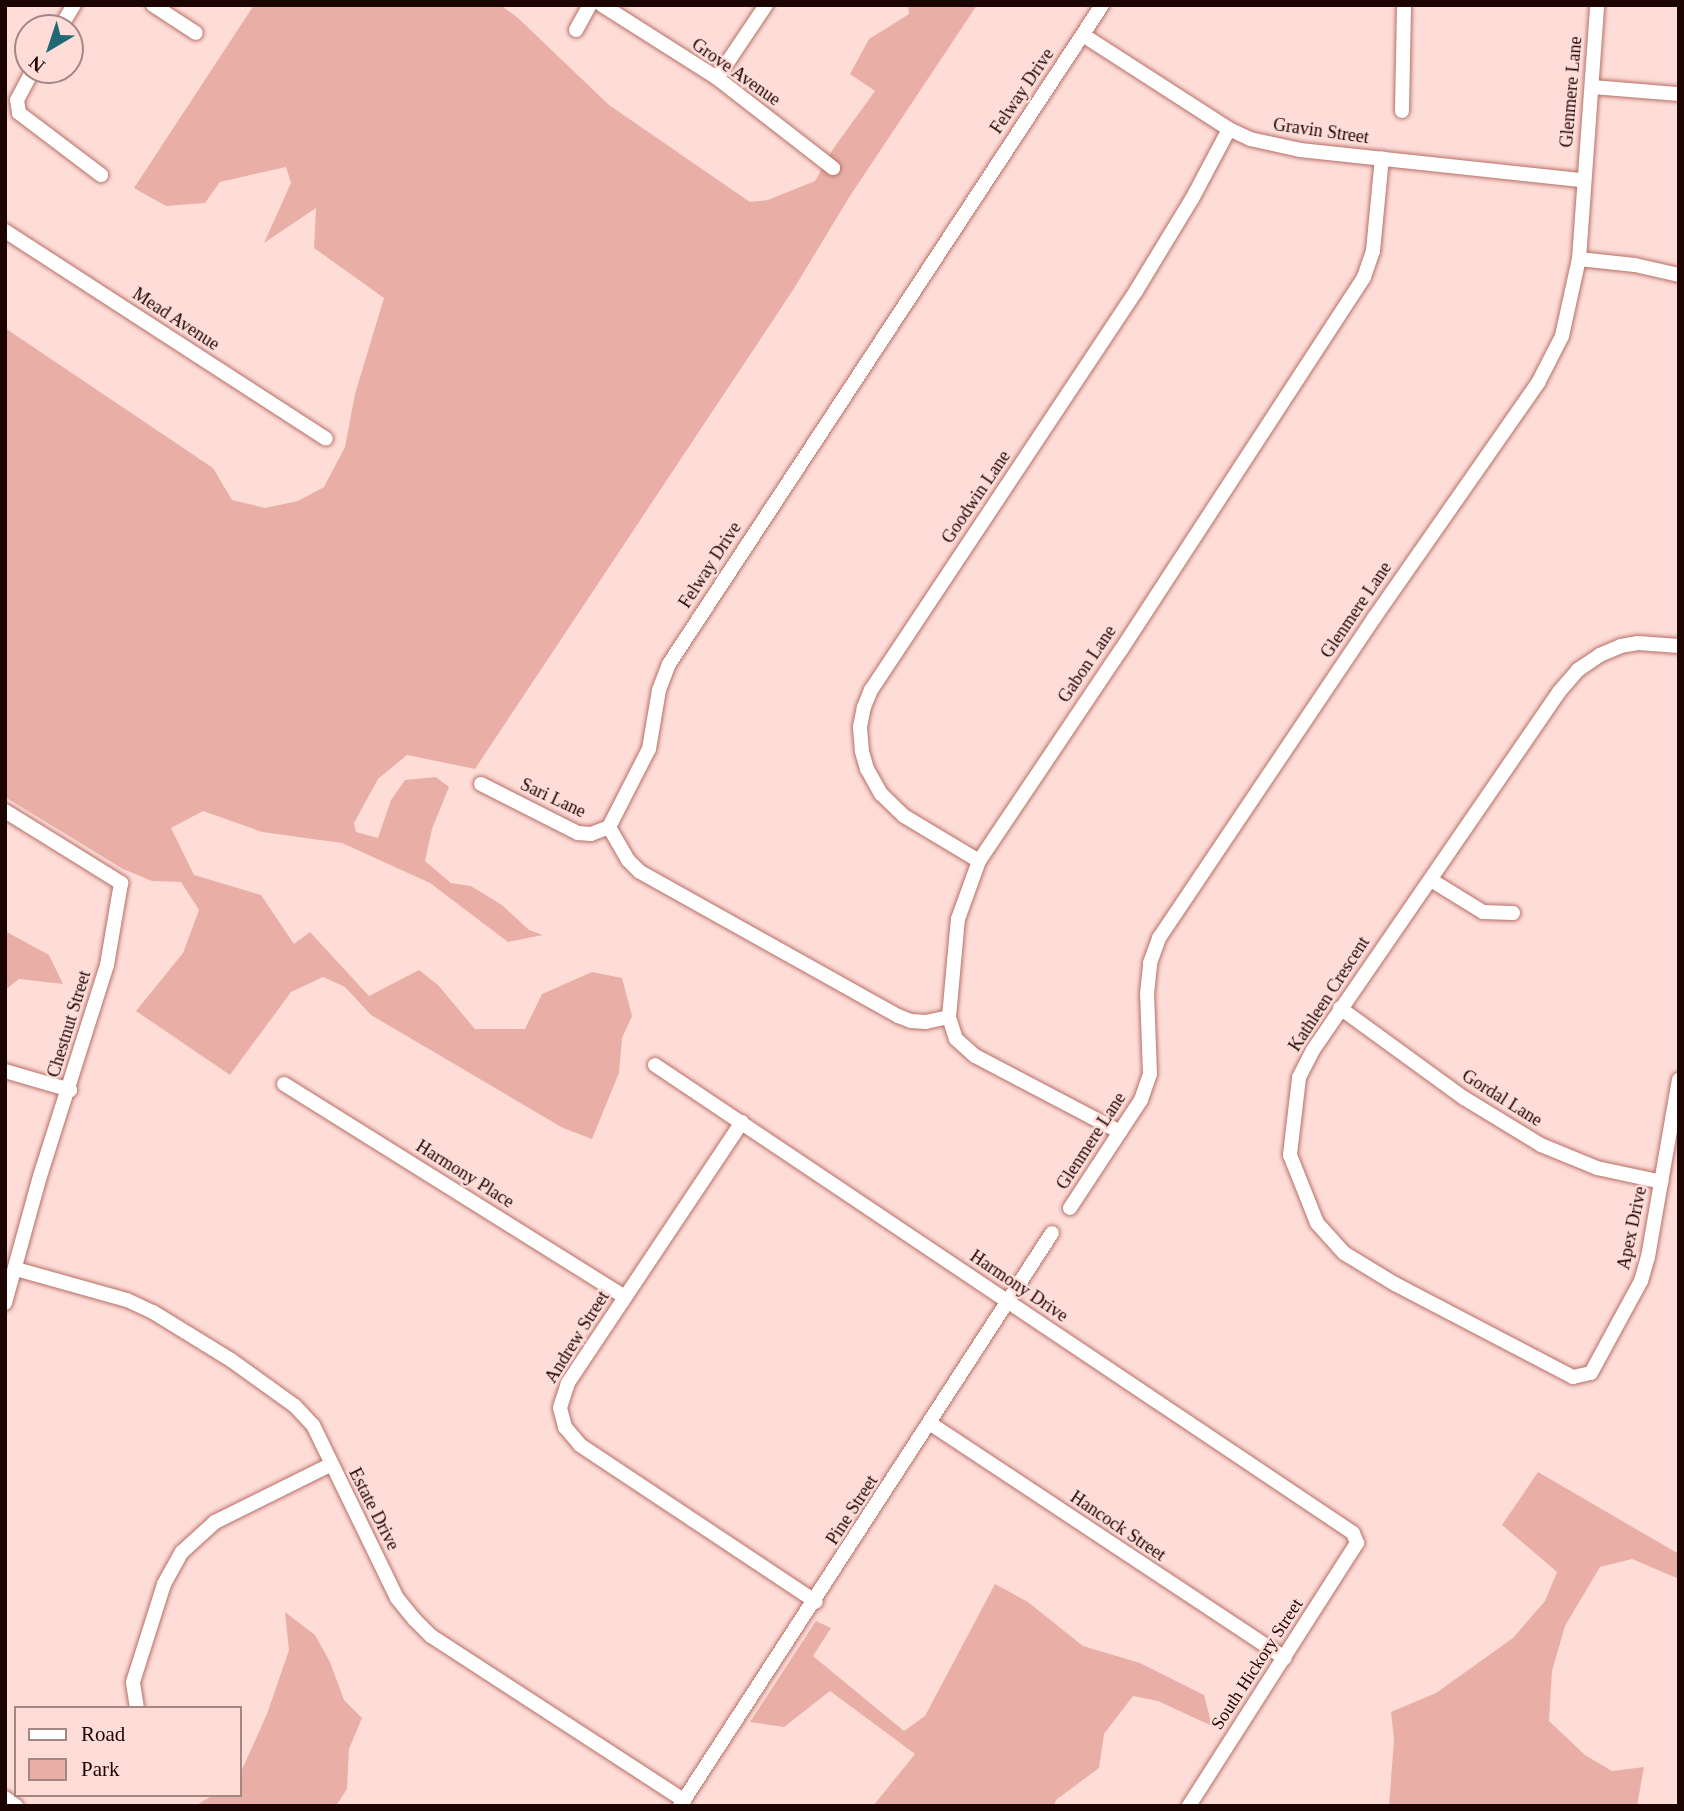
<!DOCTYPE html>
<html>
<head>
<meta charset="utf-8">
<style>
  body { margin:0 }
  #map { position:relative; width:1684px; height:1811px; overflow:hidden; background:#feddd9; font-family:"Times New Roman",serif }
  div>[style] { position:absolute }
  .green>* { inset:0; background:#e9afa6 }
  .roads { filter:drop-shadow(0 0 2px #b67066) drop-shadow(0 0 2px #b67066) }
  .minor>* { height:14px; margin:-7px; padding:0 7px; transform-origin:7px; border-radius:7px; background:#fff }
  span { translate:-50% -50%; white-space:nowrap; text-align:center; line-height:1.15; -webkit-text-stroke:5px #feddd9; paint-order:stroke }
  .street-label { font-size:18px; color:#1c0403 }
  .frame { position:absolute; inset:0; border:7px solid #1c0403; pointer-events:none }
  .legend { position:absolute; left:14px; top:1706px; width:228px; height:91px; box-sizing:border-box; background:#feddd9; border:2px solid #a48683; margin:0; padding:9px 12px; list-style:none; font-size:21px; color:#1c0403 }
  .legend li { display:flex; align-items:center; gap:14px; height:35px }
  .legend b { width:35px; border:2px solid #a48683 }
  .north { position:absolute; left:14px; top:14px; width:70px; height:70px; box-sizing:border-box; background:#feddd9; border:2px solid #a48683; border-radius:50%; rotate:219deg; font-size:19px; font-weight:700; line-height:28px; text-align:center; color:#1c0403 }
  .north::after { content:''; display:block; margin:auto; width:24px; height:32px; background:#1e6973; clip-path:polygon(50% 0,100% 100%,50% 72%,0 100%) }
</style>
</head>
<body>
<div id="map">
  <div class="green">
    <div style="clip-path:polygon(254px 5px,500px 5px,517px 17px,609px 105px,750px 202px,768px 200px,815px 181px,833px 149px,875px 91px,850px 74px,869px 39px,909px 14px,908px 5px,977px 5px,850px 196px,793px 290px,475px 769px,407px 755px,378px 779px,354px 823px,356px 832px,378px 838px,391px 800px,405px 780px,436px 777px,449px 787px,432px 829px,425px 861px,451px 883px,471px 886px,502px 905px,529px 930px,543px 935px,508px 942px,430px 883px,342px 843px,262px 832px,203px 811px,171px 828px,194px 875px,261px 895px,294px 944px,310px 932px,369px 996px,419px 970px,438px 985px,475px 1029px,525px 1029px,542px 994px,592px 972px,622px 978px,632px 1016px,622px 1038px,619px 1073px,592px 1139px,563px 1128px,371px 1015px,345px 987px,323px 977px,291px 992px,230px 1075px,136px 1011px,183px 953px,199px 910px,181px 882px,152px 881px,123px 869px,5px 797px,5px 328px,213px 468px,232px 500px,265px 508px,298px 501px,324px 487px,345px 447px,355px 394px,384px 298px,314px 248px,316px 208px,264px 243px,291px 183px,286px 167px,220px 182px,205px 203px,166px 206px,134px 188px)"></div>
    <div style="clip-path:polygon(5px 931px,49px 955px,63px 984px,19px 979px,5px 990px)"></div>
    <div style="clip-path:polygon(1538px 1472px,1679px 1554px,1679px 1579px,1632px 1559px,1600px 1567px,1565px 1626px,1552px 1671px,1549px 1721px,1585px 1755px,1612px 1771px,1644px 1767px,1637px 1806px,1389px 1806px,1394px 1739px,1391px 1712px,1436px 1693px,1513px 1638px,1545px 1601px,1557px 1572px,1502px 1525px)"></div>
    <div style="clip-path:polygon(995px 1584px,1028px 1602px,1083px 1646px,1140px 1663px,1204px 1695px,1212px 1726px,1158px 1701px,1133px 1696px,1104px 1734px,1099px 1768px,1056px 1800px,1054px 1806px,873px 1806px,915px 1754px,830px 1691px,784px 1727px,750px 1722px,816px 1621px,831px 1628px,813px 1656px,904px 1731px,925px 1716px)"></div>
    <div style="clip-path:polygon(285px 1612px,315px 1635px,330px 1662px,344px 1700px,362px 1718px,349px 1749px,347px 1789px,336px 1806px,195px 1806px,213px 1795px,240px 1795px,240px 1774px,267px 1714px,289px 1650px)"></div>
  </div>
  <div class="roads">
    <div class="minor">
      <div style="left:153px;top:5px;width:51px;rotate:33.1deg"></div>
      <div style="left:602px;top:5px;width:136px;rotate:32.4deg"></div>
      <div style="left:717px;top:78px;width:147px;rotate:37.8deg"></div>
      <div style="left:60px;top:28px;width:27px;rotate:-59deg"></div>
      <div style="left:576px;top:30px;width:29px;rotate:-61deg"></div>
      <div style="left:1083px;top:35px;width:174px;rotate:32.8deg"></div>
      <div style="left:1229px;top:129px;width:23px;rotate:25deg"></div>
      <div style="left:1250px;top:139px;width:51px;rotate:12.4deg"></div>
      <div style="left:1300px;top:150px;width:284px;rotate:6.1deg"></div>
      <div style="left:33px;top:70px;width:34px;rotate:118deg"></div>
      <div style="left:17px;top:100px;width:13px;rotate:81deg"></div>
      <div style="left:19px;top:113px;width:103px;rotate:37.1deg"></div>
      <div style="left:717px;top:78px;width:88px;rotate:-56.1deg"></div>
      <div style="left:1593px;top:87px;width:86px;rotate:4.7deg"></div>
      <div style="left:1402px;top:111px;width:106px;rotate:-88.9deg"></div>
      <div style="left:5px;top:231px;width:382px;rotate:32.9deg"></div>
      <div style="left:1579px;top:259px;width:56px;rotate:6.1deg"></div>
      <div style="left:1635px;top:265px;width:45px;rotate:12.8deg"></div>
      <div style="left:1679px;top:646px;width:41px;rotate:-175.8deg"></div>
      <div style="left:1638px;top:643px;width:17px;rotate:170deg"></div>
      <div style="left:1621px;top:646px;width:23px;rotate:157deg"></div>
      <div style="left:1600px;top:655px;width:27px;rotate:146deg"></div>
      <div style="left:1578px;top:670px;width:29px;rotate:131deg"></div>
      <div style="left:1559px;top:692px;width:434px;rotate:124.5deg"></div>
      <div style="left:1313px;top:1050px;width:31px;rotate:117deg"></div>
      <div style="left:1299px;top:1078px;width:78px;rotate:96.7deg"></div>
      <div style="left:1290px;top:1155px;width:73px;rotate:68.3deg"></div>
      <div style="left:1317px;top:1223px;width:40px;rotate:48deg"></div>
      <div style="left:1344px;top:1253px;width:60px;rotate:31.3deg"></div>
      <div style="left:1395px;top:1284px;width:201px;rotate:27.6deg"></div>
      <div style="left:1573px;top:1377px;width:18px;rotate:-13deg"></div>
      <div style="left:1591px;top:1373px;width:105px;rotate:-61.5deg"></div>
      <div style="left:1641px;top:1281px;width:25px;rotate:-74deg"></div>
      <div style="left:1648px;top:1257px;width:180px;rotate:-80.1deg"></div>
      <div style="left:481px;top:784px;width:109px;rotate:26.8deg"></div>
      <div style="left:578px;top:833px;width:13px;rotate:4deg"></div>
      <div style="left:591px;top:834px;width:19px;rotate:-21deg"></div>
      <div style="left:5px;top:811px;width:137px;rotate:31.8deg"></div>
      <div style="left:121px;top:883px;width:83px;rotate:99.7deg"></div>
      <div style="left:107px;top:965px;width:221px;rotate:107.6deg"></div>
      <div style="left:40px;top:1176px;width:132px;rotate:105.4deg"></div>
      <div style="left:979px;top:861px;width:87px;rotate:-149deg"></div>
      <div style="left:904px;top:816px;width:32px;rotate:-136deg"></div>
      <div style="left:881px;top:794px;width:29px;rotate:-119deg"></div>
      <div style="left:867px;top:769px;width:19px;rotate:-106deg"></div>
      <div style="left:862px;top:751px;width:24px;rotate:-95deg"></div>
      <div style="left:860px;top:727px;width:20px;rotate:-79deg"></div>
      <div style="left:864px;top:707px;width:18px;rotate:-68deg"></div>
      <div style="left:871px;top:690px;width:479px;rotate:-56.4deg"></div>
      <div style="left:1136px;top:291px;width:108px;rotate:-58.7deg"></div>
      <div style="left:1192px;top:199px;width:79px;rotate:-62.1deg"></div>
      <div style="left:1431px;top:880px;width:61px;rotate:31.6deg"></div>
      <div style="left:1483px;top:912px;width:30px;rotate:2deg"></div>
      <div style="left:1340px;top:1008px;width:153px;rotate:36deg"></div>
      <div style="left:1464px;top:1098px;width:90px;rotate:31.4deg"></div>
      <div style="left:1541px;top:1145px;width:61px;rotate:22.3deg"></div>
      <div style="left:1597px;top:1168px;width:66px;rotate:12.2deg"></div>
      <div style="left:949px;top:1017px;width:24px;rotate:168deg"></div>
      <div style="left:926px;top:1022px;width:15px;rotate:-176deg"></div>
      <div style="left:911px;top:1021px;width:14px;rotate:-159deg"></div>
      <div style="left:898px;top:1016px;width:297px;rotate:-150.8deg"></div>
      <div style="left:639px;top:871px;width:16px;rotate:-135deg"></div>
      <div style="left:628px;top:860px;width:38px;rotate:-120deg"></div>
      <div style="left:609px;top:827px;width:88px;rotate:-62.9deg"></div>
      <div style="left:649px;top:749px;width:60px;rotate:-80.4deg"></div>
      <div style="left:659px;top:690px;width:28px;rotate:-69deg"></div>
      <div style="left:669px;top:664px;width:789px;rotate:-56.69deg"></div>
      <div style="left:655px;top:1065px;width:840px;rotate:33.84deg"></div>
      <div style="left:1353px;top:1533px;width:11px;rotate:68deg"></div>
      <div style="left:1357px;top:1543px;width:312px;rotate:122.6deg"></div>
      <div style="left:5px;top:1071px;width:68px;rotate:16.3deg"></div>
      <div style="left:284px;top:1084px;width:402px;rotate:32deg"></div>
      <div style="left:742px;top:1122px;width:314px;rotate:123.7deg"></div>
      <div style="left:568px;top:1383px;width:26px;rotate:108deg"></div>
      <div style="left:560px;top:1408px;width:20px;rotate:75deg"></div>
      <div style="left:565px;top:1427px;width:23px;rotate:50deg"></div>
      <div style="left:580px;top:1445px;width:283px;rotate:33.6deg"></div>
      <div style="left:1120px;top:1132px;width:164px;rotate:-152.3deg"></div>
      <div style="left:975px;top:1056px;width:25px;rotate:-138deg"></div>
      <div style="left:956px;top:1039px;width:23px;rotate:-108deg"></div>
      <div style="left:949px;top:1017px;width:98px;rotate:-84.8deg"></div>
      <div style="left:958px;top:919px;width:62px;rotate:-70.1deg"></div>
      <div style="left:979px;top:861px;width:254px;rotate:-56.1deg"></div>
      <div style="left:1121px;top:650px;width:445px;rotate:-56.9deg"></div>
      <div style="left:1364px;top:277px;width:28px;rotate:-71deg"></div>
      <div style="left:1373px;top:251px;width:93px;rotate:-84.5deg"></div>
      <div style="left:1070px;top:1208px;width:129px;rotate:-56.7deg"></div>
      <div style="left:1141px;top:1100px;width:28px;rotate:-71deg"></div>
      <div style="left:1150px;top:1074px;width:80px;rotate:-92.1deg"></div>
      <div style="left:1147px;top:994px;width:31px;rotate:-84deg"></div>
      <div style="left:1150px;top:963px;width:27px;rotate:-70deg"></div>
      <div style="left:1159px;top:938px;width:386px;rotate:-56.1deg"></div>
      <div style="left:1374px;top:618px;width:287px;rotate:-55.1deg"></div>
      <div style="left:1538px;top:383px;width:53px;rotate:-62.9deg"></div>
      <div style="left:1562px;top:336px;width:79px;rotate:-77.6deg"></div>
      <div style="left:1579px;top:259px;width:255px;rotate:-85.9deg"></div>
      <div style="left:16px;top:1269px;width:115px;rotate:15.6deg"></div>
      <div style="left:127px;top:1300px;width:29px;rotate:25deg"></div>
      <div style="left:153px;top:1312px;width:92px;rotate:31.6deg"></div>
      <div style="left:231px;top:1360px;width:79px;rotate:35.7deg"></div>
      <div style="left:295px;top:1406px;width:26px;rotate:47deg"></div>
      <div style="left:313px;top:1425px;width:192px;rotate:64.1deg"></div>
      <div style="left:397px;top:1598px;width:28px;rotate:51deg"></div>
      <div style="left:415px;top:1620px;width:23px;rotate:45deg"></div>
      <div style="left:431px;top:1636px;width:302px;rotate:33deg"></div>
      <div style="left:931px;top:1424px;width:424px;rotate:33.5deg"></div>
      <div style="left:137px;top:1708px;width:26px;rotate:-99deg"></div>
      <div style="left:133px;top:1682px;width:103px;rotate:-72.4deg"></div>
      <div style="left:164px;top:1584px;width:37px;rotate:-61deg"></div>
      <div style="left:182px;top:1552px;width:45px;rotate:-42.3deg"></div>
      <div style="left:215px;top:1522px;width:128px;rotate:-26.4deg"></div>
      <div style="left:5px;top:1798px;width:14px;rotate:36deg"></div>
      <div style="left:680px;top:1806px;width:683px;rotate:-57.01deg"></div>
    </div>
  </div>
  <div class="street-label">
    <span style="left:736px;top:72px;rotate:35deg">Grove Avenue</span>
    <span style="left:1022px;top:91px;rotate:-56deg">Felway Drive</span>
    <span style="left:1571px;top:92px;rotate:-85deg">Glenmere Lane</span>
    <span style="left:1321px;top:131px;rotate:8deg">Gravin Street</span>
    <span style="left:176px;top:319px;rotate:33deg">Mead Avenue</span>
    <span style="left:976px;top:497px;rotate:-56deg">Goodwin Lane</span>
    <span style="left:710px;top:565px;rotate:-57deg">Felway Drive</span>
    <span style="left:1356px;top:610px;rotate:-56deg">Glenmere Lane</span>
    <span style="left:1087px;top:664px;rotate:-56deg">Gabon Lane</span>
    <span style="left:553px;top:798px;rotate:25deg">Sari Lane</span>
    <span style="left:1329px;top:994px;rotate:-57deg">Kathleen Crescent</span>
    <span style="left:69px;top:1024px;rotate:-73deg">Chestnut Street</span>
    <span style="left:1502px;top:1098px;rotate:32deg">Gordal Lane</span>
    <span style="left:1091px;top:1141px;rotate:-57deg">Glenmere Lane</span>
    <span style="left:465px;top:1174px;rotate:32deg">Harmony Place</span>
    <span style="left:1632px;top:1228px;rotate:-78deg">Apex Drive</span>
    <span style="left:1019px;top:1286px;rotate:34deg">Harmony Drive</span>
    <span style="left:577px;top:1337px;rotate:-58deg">Andrew Street</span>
    <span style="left:374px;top:1509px;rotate:63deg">Estate Drive</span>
    <span style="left:852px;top:1510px;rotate:-57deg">Pine Street</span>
    <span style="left:1118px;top:1526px;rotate:34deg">Hancock Street</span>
    <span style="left:1257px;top:1664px;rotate:-57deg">South Hickory Street</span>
  </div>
  <div class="frame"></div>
  <ul class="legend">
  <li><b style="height:9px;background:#fff"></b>Road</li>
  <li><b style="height:19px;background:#e9afa6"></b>Park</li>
  </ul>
  <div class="north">N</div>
</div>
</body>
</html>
